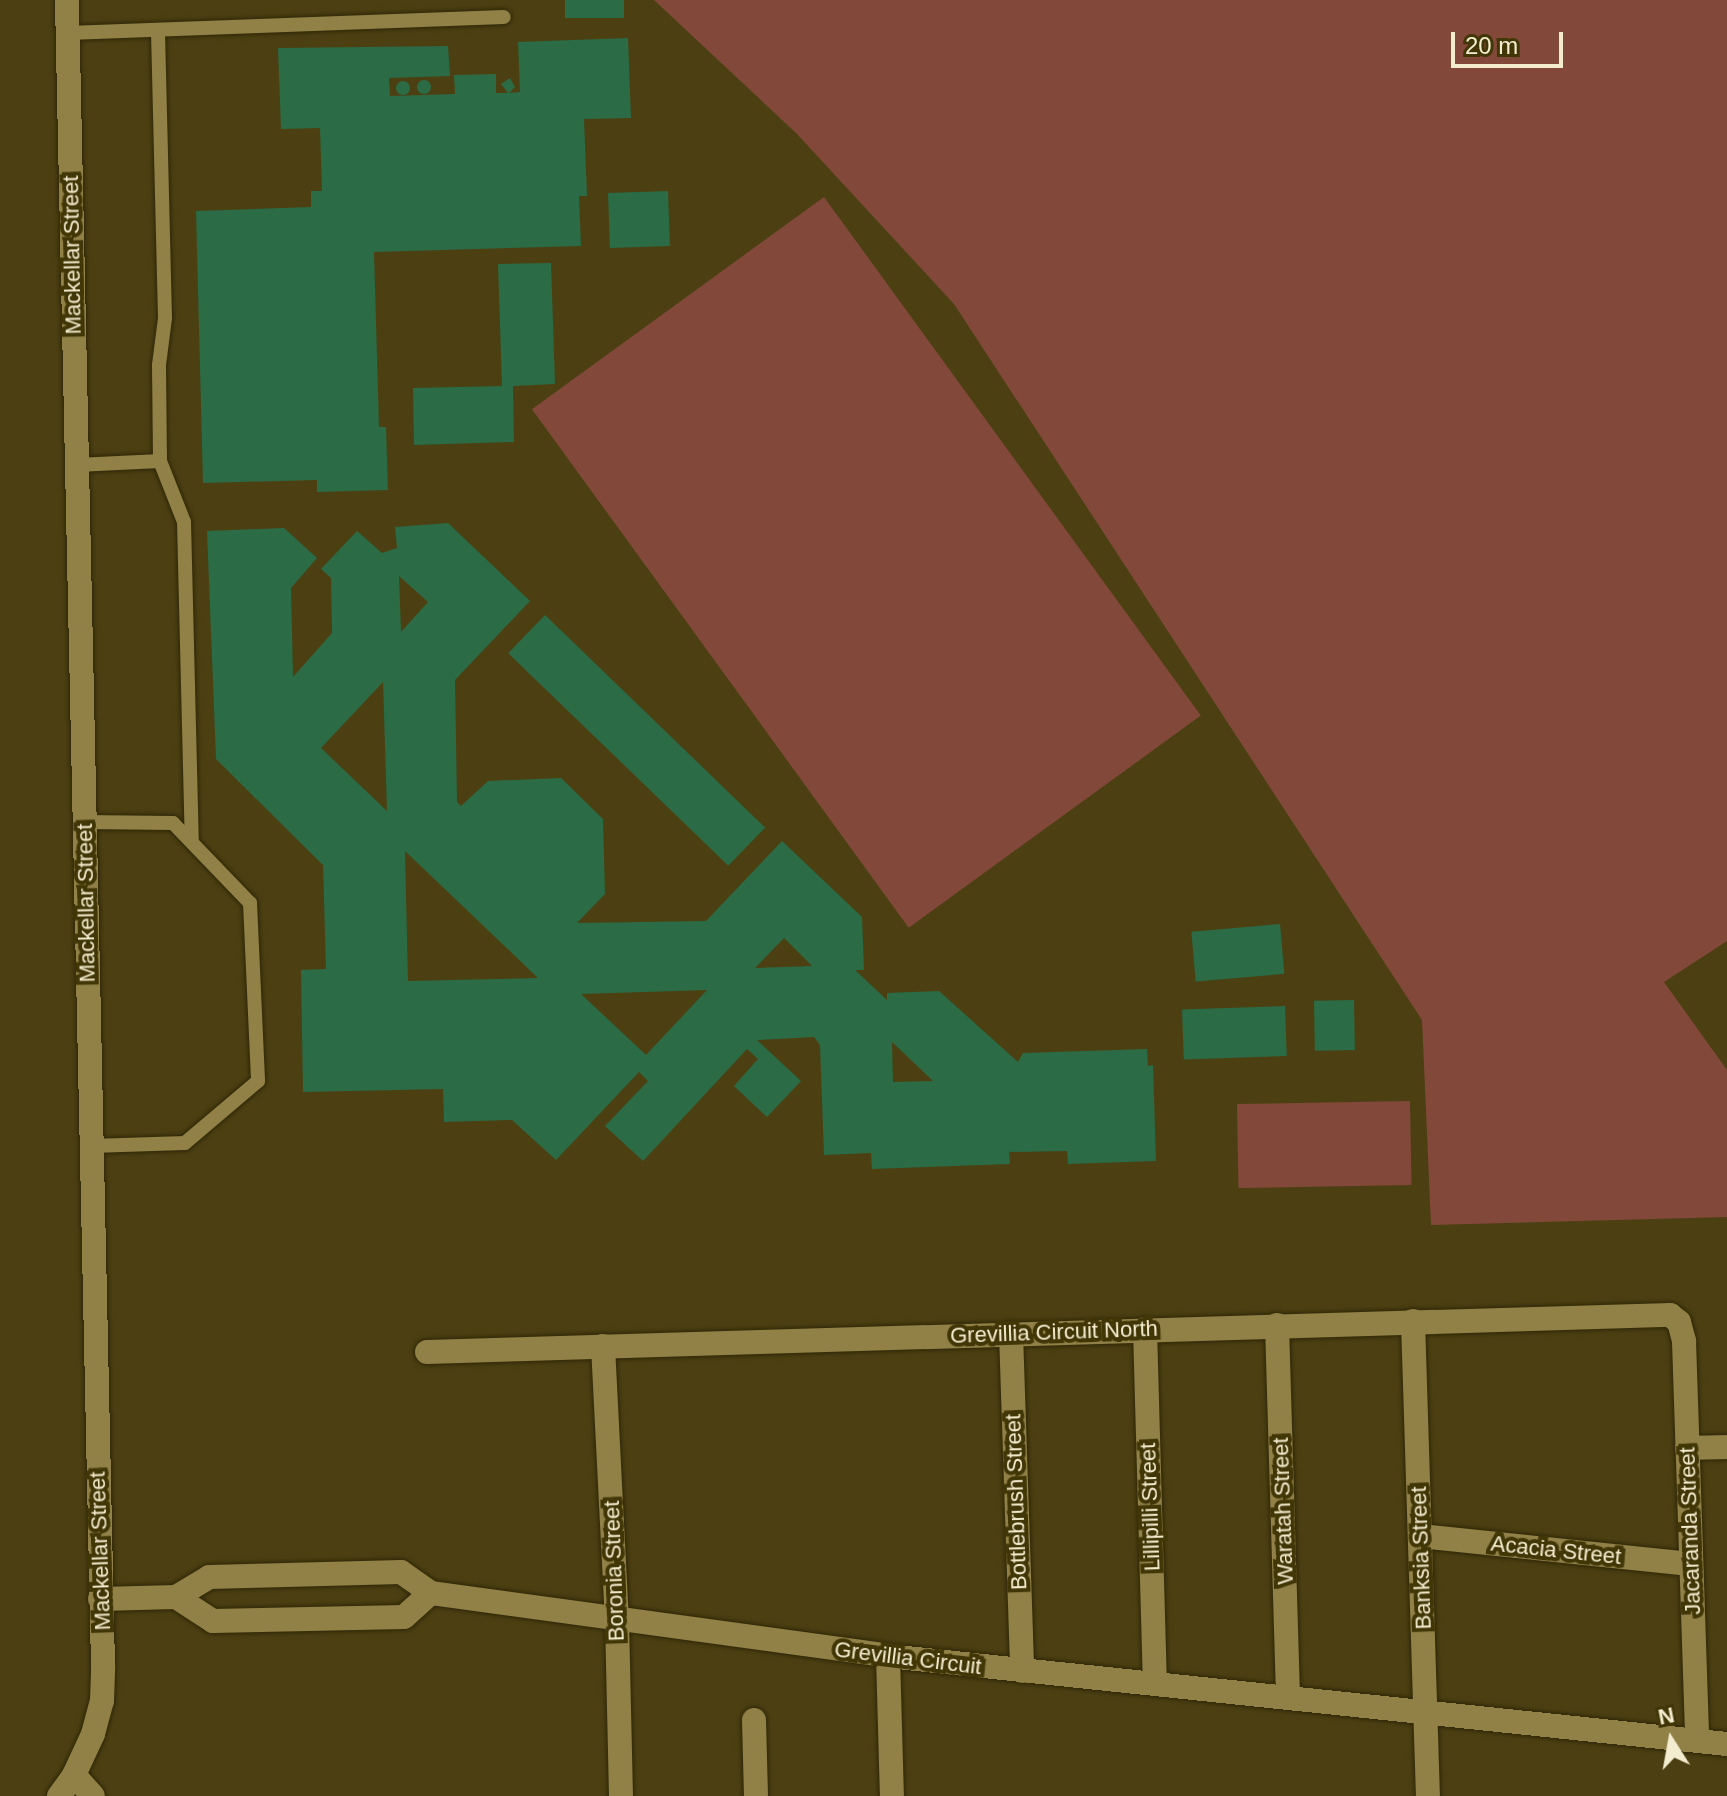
<!DOCTYPE html>
<html>
<head>
<meta charset="utf-8">
<style>
  body { margin:0 }
  #map { position:relative; width:1727px; height:1796px; overflow:hidden; background:#4c4013; font-family:Arial,sans-serif }
  div>[style] { position:absolute }
  .green>* { inset:0; background:#82483a; transform-origin:0 0 }
  .building>* { inset:0; background:#2b6b45; transform-origin:0 0 }
  .round { border-radius:50% }
  .roads { filter:drop-shadow(0 0 2px #2f2707) drop-shadow(0 0 2px #2f2707) }
  .service>* { height:14px; margin:-7px; padding:0 7px; transform-origin:7px; border-radius:7px; background:#918147 }
  .minor>* { height:24px; margin:-12px; padding:0 12px; transform-origin:12px; border-radius:12px; background:#918147 }
  span { translate:-50% -50%; white-space:nowrap; text-align:center; line-height:1.15; -webkit-text-stroke:8px #413606; paint-order:stroke }
  .street-label { font-size:22px; color:#f3ecce }
  .north { position:absolute; left:1631px; top:1700px; width:80px; height:80px; -webkit-text-stroke:6px #413606; paint-order:stroke; rotate:349deg; font-size:22px; font-weight:700; line-height:32px; text-align:center; color:#f3ecce }
  .north::after { content:''; display:block; margin:auto; width:28px; height:36px; background:#f3ecce; clip-path:polygon(50% 0,100% 100%,50% 72%,0 100%) }
  .scale { position:absolute; left:1451px; top:32px; width:112px; height:36px; box-sizing:border-box; border:4px solid #f3ecce; border-top:0; padding-left:10px; font-size:24px; line-height:28px; white-space:nowrap; color:#f3ecce; -webkit-text-stroke:6px #413606; paint-order:stroke }
</style>
</head>
<body>
<div id="map">
  <div class="green">
    <div style="clip-path:polygon(654px 0,1727px 0,1727px 941px,1664px 982px,1727px 1070px,1727px 1217px,1431px 1225px,1422px 1020px,954px 304px,797px 134px)"></div>
    <div style="left:824px;top:197px;width:641px;height:361px;rotate:54deg"></div>
    <div style="left:1410px;top:1101px;width:84px;height:173px;rotate:89deg"></div>
  </div>
  <div class="building">
    <div style="left:565px;top:0;width:59px;height:18px"></div>
    <div style="clip-path:polygon(628px 38px,631px 118px,584px 119px,587px 196px,579px 196px,581px 246px,374px 252px,379px 427px,386px 427px,388px 490px,317px 492px,317px 480px,203px 483px,196px 211px,311px 207px,311px 191px,322px 191px,320px 128px,281px 129px,278px 48px,448px 46px,450px 76px,389px 78px,390px 96px,455px 94px,454px 75px,496px 74px,496px 93px,508px 93px,501px 84px,510px 78px,515px 87px,509px 93px,520px 92px,518px 42px)"></div>
    <div class="round" style="left:417px;top:80px;width:14px;height:14px"></div>
    <div class="round" style="left:396px;top:81px;width:14px;height:14px"></div>
    <div style="left:668px;top:191px;width:55px;height:60px;rotate:88deg"></div>
    <div style="clip-path:polygon(551px 263px,555px 384px,513px 386px,514px 442px,414px 445px,413px 388px,502px 386px,498px 264px)"></div>
    <div style="clip-path:polygon(evenodd,448px 523px,530px 601px,455px 680px,457px 802px,461px 806px,488px 781px,561px 778px,603px 819px,605px 894px,577px 923px,706px 921px,782px 841px,862px 917px,864px 970px,855px 970px,887px 1000px,887px 993px,939px 991px,1018px 1062px,1023px 1053px,1147px 1049px,1148px 1066px,1153px 1065px,1156px 1161px,1068px 1164px,1067px 1151px,1009px 1152px,1010px 1164px,872px 1169px,871px 1153px,824px 1155px,820px 1045px,814px 1037px,757px 1040px,801px 1081px,767px 1117px,734px 1086px,758px 1059px,747px 1049px,643px 1161px,605px 1126px,648px 1081px,639px 1072px,556px 1160px,512px 1120px,444px 1122px,443px 1089px,303px 1092px,301px 970px,326px 969px,323px 865px,216px 759px,207px 531px,284px 528px,317px 558px,291px 588px,293px 677px,332px 633px,331px 578px,321px 569px,357px 531px,382px 553px,397px 548px,395px 527px,448px 523px,399px 576px,428px 602px,401px 632px,399px 576px,448px 523px,383px 682px,387px 811px,321px 748px,383px 682px,448px 523px,405px 851px,538px 978px,408px 981px,405px 851px,448px 523px,784px 938px,812px 966px,755px 968px,784px 938px,448px 523px,707px 990px,646px 1055px,581px 994px,707px 990px,448px 523px,892px 1042px,933px 1081px,893px 1082px,892px 1042px)"></div>
    <div style="left:545px;top:615px;width:306px;height:53px;rotate:44deg"></div>
    <div style="left:1280px;top:924px;width:50px;height:89px;rotate:85deg"></div>
    <div style="left:1354px;top:1000px;width:50px;height:40px;rotate:89deg"></div>
    <div style="left:1285px;top:1006px;width:50px;height:103px;rotate:88deg"></div>
  </div>
  <div class="roads">
    <div class="service">
      <div style="left:68px;top:33px;width:436px;rotate:-2.1deg"></div>
      <div style="left:160px;top:461px;width:66px;rotate:68.5deg"></div>
      <div style="left:184px;top:522px;width:320px;rotate:88.6deg"></div>
      <div style="left:77px;top:465px;width:83px;rotate:-2.8deg"></div>
      <div style="left:160px;top:461px;width:96px;rotate:-90.6deg"></div>
      <div style="left:159px;top:365px;width:47px;rotate:-82.7deg"></div>
      <div style="left:165px;top:318px;width:288px;rotate:-91.4deg"></div>
      <div style="left:84px;top:822px;width:89px;rotate:0.6deg"></div>
      <div style="left:173px;top:823px;width:111px;rotate:46.1deg"></div>
      <div style="left:250px;top:903px;width:178px;rotate:87.4deg"></div>
      <div style="left:258px;top:1081px;width:96px;rotate:139.7deg"></div>
      <div style="left:185px;top:1143px;width:94px;rotate:178.2deg"></div>
    </div>
    <div class="minor">
      <div style="left:1413px;top:1321px;width:475px;rotate:88.2deg"></div>
      <div style="left:1277px;top:1325px;width:372px;rotate:88.3deg"></div>
      <div style="left:1145px;top:1329px;width:355px;rotate:88.4deg"></div>
      <div style="left:1011px;top:1333px;width:338px;rotate:88.1deg"></div>
      <div style="left:603px;top:1346px;width:274px;rotate:87.1deg"></div>
      <div style="left:617px;top:1620px;width:176px;rotate:88.7deg"></div>
      <div style="left:427px;top:1352px;width:1244px;rotate:-1.71deg"></div>
      <div style="left:1670px;top:1315px;width:11px;rotate:38deg"></div>
      <div style="left:1679px;top:1322px;width:20px;rotate:75deg"></div>
      <div style="left:1684px;top:1341px;width:400px;rotate:88.1deg"></div>
      <div style="left:1687px;top:1448px;width:40px;rotate:-1.4deg"></div>
      <div style="left:1420px;top:1536px;width:272px;rotate:5.9deg"></div>
      <div style="left:176px;top:1597px;width:44px;rotate:33deg"></div>
      <div style="left:213px;top:1621px;width:191px;rotate:-1.2deg"></div>
      <div style="left:404px;top:1617px;width:36px;rotate:-42deg"></div>
      <div style="left:100px;top:1599px;width:76px;rotate:-1.5deg"></div>
      <div style="left:176px;top:1597px;width:39px;rotate:-31deg"></div>
      <div style="left:209px;top:1577px;width:192px;rotate:-1.5deg"></div>
      <div style="left:401px;top:1572px;width:37px;rotate:35deg"></div>
      <div style="left:431px;top:1593px;width:461px;rotate:7.8deg"></div>
      <div style="left:888px;top:1656px;width:844px;rotate:5.99deg"></div>
      <div style="left:888px;top:1656px;width:140px;rotate:88.4deg"></div>
      <div style="left:754px;top:1720px;width:76px;rotate:88.5deg"></div>
      <div style="left:74px;top:1775px;width:28px;rotate:48deg"></div>
      <div style="left:59px;top:1796px;width:26px;rotate:-54deg"></div>
      <div style="left:74px;top:1775px;width:45px;rotate:-65.1deg"></div>
      <div style="left:93px;top:1734px;width:34px;rotate:-75deg"></div>
      <div style="left:102px;top:1701px;width:35px;rotate:-88deg"></div>
      <div style="left:103px;top:1666px;width:1666px;rotate:-91.24deg"></div>
    </div>
  </div>
  <div class="street-label">
    <span style="left:72px;top:255px;rotate:-91deg">Mackellar Street</span>
    <span style="left:86px;top:903px;rotate:-91deg">Mackellar Street</span>
    <span style="left:1054px;top:1332px;rotate:-2deg">Grevillia Circuit North</span>
    <span style="left:1016px;top:1502px;rotate:-92deg">Bottlebrush Street</span>
    <span style="left:1150px;top:1507px;rotate:-92deg">Lillipilli Street</span>
    <span style="left:1283px;top:1511px;rotate:-92deg">Waratah Street</span>
    <span style="left:1690px;top:1531px;rotate:-92deg">Jacaranda Street</span>
    <span style="left:1556px;top:1550px;rotate:6deg">Acacia Street</span>
    <span style="left:100px;top:1551px;rotate:-92deg">Mackellar Street</span>
    <span style="left:1421px;top:1558px;rotate:-92deg">Banksia Street</span>
    <span style="left:614px;top:1571px;rotate:-92deg">Boronia Street</span>
    <span style="left:908px;top:1658px;rotate:7deg">Grevillia Circuit</span>
  </div>
  <div class="north">N</div>
  <div class="scale">20 m</div>
</div>
</body>
</html>
